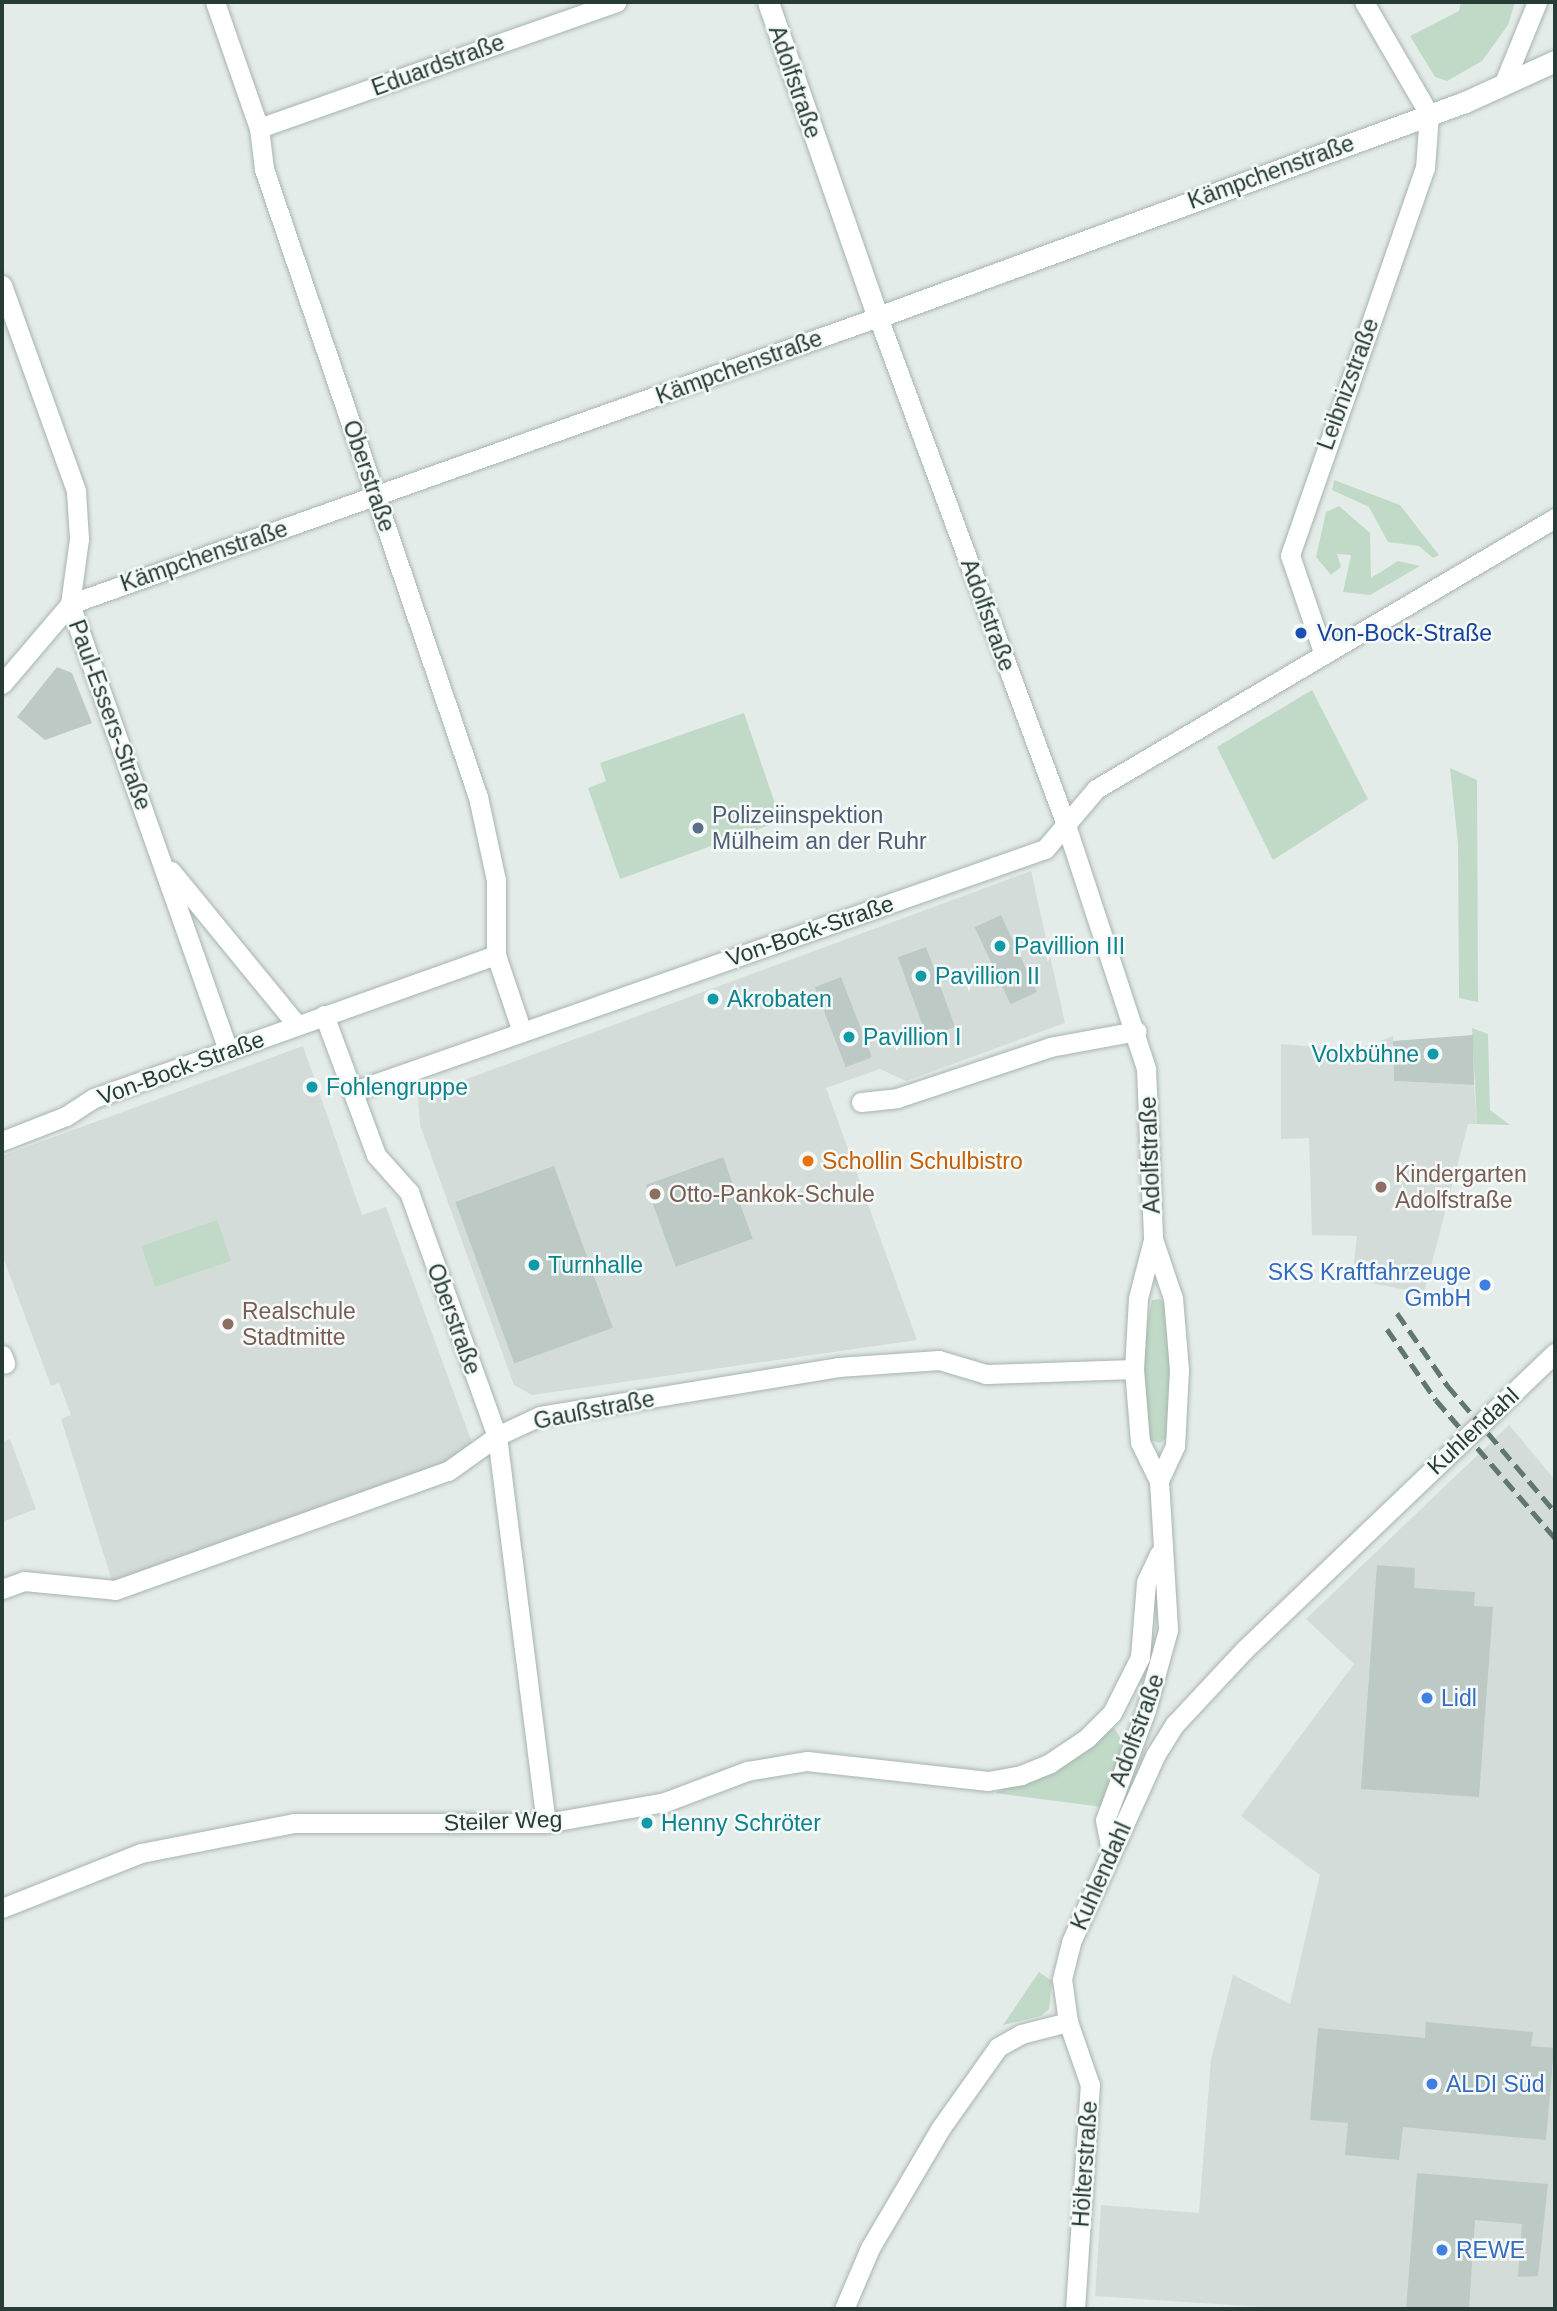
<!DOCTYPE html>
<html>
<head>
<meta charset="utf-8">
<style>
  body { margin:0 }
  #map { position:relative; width:1557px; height:2311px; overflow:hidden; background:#e4ece9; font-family:Arial,sans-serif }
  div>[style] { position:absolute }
  .built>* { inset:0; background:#d3dcd8 }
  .green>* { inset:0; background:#c0dac7; transform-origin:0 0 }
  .building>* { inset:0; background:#bdc9c5; transform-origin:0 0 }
  .roads { filter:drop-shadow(0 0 2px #a7b4b0) drop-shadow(0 0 2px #a7b4b0) }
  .street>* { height:19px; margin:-9.5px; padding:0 9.5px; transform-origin:9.5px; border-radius:9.5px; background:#fff }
  .secondary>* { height:21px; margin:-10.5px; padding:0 10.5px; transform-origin:10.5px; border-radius:10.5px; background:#fff }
  .rail>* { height:5px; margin-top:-2.5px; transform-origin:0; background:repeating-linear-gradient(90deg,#607771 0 14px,transparent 0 21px) }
  .dots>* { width:19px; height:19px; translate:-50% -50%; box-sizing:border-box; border:4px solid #f5f9f7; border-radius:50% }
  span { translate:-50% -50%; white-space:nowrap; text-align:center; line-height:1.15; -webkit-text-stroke:5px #f5f9f7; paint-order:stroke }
  .street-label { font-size:23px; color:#263c36 }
  .transit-label { font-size:23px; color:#164399 }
  .left { translate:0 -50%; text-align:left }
  .service-label { font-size:23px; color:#4e5e75 }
  .culture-label { font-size:23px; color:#0d838f }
  .right { translate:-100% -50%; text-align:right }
  .food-label { font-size:23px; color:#c56008 }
  .education-label { font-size:23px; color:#785e54 }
  .shop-label { font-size:23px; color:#366cbe }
  .frame { position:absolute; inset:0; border:4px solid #263c36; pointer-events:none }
</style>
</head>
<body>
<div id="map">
  <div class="built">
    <div style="clip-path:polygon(1031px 871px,1065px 1023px,906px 1081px,880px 1069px,826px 1088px,917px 1340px,532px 1395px,514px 1385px,420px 1125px,418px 1097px)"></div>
    <div style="clip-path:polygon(1393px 1036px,1394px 1081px,1474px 1085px,1477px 1124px,1468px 1124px,1424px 1293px,1352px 1280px,1357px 1236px,1312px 1235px,1309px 1138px,1281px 1139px,1281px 1044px,1356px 1050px)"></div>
    <div style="clip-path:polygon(303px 1046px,362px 1215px,386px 1207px,475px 1451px,115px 1590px,61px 1419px,71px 1415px,59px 1383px,51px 1386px,2px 1254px,2px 1156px)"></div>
    <div style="clip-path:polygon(1509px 1425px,1555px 1480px,1555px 2309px,1289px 2309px,1095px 2296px,1101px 2205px,1199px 2213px,1211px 2060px,1233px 1975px,1290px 2004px,1320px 1875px,1241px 1816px,1354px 1664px,1306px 1619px)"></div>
    <div style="clip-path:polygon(10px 1439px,36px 1509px,2px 1522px,2px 1442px)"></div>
  </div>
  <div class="green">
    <div style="clip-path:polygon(1461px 2px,1515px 2px,1508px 25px,1482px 61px,1447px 81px,1435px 77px,1410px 36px,1459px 11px)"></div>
    <div style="clip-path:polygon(1334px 480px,1400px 505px,1439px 555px,1433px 558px,1419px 546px,1388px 542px,1369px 507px,1332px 490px)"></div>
    <div style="clip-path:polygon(1339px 506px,1370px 533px,1371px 578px,1398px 561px,1420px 566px,1370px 595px,1343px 592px,1351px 555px,1337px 554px,1341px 567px,1331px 575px,1316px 557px,1326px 512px)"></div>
    <div style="clip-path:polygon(1312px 690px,1368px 799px,1273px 860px,1217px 747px)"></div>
    <div style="clip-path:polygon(744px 713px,781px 821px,620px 879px,588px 788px,606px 781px,600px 763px)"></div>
    <div style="clip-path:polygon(1450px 768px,1477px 780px,1478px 1002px,1459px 998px,1458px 844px)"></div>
    <div style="clip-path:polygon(1472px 1028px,1488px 1034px,1490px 1110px,1510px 1125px,1477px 1124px)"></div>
    <div style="left:217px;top:1220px;width:43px;height:80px;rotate:71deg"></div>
    <div style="clip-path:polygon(1160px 1299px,1166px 1305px,1172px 1361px,1169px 1436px,1160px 1443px,1150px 1440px,1141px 1399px,1147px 1324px,1152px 1300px)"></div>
    <div style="clip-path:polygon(1114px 1728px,1126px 1747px,1102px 1807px,995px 1793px)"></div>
    <div style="clip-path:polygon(1039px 1972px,1052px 1981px,1049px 2009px,1041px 2016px,1003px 2025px)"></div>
  </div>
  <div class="building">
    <div style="clip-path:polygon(57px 667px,72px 673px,92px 723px,45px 740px,17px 717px)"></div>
    <div style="left:1001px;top:915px;width:85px;height:29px;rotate:65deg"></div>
    <div style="left:926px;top:947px;width:85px;height:30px;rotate:70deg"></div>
    <div style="left:841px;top:977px;width:86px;height:28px;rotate:69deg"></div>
    <div style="clip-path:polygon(1473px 1035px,1474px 1085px,1394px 1081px,1393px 1041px)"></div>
    <div style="left:723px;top:1157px;width:87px;height:82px;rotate:70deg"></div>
    <div style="left:554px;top:1166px;width:172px;height:105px;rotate:70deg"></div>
    <div style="clip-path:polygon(1377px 1565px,1415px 1568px,1414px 1588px,1475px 1592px,1474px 1606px,1493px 1607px,1479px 1797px,1361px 1789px)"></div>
    <div style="clip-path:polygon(1426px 2022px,1533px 2032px,1531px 2046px,1554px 2048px,1546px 2140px,1403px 2127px,1399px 2160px,1345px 2155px,1348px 2123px,1310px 2120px,1318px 2028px,1425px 2038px)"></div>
    <div style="clip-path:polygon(1417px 2173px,1548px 2184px,1538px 2276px,1518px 2277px,1522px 2224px,1475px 2220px,1469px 2309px,1406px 2309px)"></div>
  </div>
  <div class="roads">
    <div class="street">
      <div style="left:215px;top:2px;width:133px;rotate:70.8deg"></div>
      <div style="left:259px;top:128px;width:41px;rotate:83deg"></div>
      <div style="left:264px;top:169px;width:663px;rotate:71.18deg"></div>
      <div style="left:478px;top:797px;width:85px;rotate:77.8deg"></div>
      <div style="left:496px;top:880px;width:75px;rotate:90deg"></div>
      <div style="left:496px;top:955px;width:81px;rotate:71.3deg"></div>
      <div style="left:1503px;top:85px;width:90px;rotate:-67.7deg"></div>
      <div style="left:259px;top:128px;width:379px;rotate:-19.4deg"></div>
      <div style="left:2px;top:285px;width:219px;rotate:70.2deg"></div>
      <div style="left:76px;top:491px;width:48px;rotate:86.4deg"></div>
      <div style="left:79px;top:539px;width:66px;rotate:97.9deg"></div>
      <div style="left:70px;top:604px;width:474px;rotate:70.5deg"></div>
      <div style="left:1323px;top:652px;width:102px;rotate:-108.8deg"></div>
      <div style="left:1290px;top:555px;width:410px;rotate:-70.8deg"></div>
      <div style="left:1425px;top:168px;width:54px;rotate:-85.8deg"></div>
      <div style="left:1429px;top:114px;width:129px;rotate:-120.1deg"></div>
      <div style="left:2px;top:684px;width:105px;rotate:-49.6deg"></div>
      <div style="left:70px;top:604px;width:857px;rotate:-19.55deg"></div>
      <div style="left:878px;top:317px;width:539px;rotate:69.68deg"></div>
      <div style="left:1065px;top:822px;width:260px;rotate:71.8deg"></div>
      <div style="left:1146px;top:1069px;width:170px;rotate:87.6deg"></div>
      <div style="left:1153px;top:1239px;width:62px;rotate:71.3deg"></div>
      <div style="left:1173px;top:1298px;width:72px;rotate:85.2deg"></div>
      <div style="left:1179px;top:1370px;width:76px;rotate:93deg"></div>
      <div style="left:1175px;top:1446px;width:38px;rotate:115deg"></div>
      <div style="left:1159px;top:1481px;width:149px;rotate:86.5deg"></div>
      <div style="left:1168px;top:1630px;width:83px;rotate:105.4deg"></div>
      <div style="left:1146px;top:1710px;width:117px;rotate:110.4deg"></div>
      <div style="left:1105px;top:1820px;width:33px;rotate:79deg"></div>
      <div style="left:171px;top:871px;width:199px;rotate:50.7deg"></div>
      <div style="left:324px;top:1015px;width:149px;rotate:69.6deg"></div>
      <div style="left:376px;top:1155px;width:50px;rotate:48.3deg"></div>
      <div style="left:409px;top:1192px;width:259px;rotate:70.2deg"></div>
      <div style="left:497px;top:1436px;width:390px;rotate:82.8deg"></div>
      <div style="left:354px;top:1091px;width:732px;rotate:-19.3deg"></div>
      <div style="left:1045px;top:849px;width:79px;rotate:-49.6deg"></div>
      <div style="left:1096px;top:789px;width:533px;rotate:-30.56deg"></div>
      <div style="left:861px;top:1102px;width:36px;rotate:-6deg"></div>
      <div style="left:897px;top:1098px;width:161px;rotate:-18.4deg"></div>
      <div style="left:1050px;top:1047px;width:88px;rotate:-10.4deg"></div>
      <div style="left:2px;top:1141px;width:69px;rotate:-21.3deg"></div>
      <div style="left:66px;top:1116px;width:33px;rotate:-33deg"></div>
      <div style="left:94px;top:1098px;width:427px;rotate:-19.6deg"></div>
      <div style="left:1153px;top:1240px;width:60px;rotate:104.5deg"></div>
      <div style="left:1138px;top:1298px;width:71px;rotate:93.2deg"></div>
      <div style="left:1134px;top:1369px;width:73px;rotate:85.3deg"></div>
      <div style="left:1140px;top:1442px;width:43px;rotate:64deg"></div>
      <div style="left:2px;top:1355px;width:9px;rotate:69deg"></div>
      <div style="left:2px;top:1589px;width:23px;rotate:-20deg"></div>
      <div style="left:24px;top:1581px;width:91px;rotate:5.6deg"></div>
      <div style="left:115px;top:1590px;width:354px;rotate:-19.7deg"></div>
      <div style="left:448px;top:1471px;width:60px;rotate:-35.5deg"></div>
      <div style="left:497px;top:1436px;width:47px;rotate:-24.9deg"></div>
      <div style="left:540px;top:1416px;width:302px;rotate:-9.3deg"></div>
      <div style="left:838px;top:1367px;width:101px;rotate:-4deg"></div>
      <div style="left:939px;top:1360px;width:49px;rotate:16.6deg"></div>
      <div style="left:986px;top:1374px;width:148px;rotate:-1.9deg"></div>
      <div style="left:2px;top:1908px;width:149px;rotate:-21.6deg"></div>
      <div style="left:141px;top:1853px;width:156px;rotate:-11.1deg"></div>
      <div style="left:294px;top:1823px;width:252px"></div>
      <div style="left:546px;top:1823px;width:121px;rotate:-10deg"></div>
      <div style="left:665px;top:1802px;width:88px;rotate:-20.7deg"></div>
      <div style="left:747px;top:1771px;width:61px;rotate:-9.5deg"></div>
      <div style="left:807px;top:1761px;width:182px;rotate:6.3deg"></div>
      <div style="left:988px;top:1781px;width:34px;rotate:-10deg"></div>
      <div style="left:1021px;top:1775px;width:31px;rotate:-22deg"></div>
      <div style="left:1050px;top:1763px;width:45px;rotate:-34deg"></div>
      <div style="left:1087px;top:1738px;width:35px;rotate:-45deg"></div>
      <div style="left:1112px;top:1713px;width:63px;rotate:-63.4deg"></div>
      <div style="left:1140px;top:1657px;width:75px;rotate:-85.4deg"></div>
      <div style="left:1146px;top:1582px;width:31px;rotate:-65deg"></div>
      <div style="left:844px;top:2309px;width:66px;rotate:-66.9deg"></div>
      <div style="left:870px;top:2248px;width:138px;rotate:-59.5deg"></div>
      <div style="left:940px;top:2129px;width:100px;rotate:-54.7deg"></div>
      <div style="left:998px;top:2047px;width:26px;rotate:-29deg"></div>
      <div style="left:1021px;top:2034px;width:49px;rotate:-14.3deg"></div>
      <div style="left:1075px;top:2309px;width:225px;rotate:-86.2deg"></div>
      <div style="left:1090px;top:2085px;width:67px;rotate:-109.2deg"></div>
      <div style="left:1068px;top:2022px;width:43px;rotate:-97.9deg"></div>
      <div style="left:1062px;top:1979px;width:38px;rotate:-76deg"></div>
      <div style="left:1071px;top:1942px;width:206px;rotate:-65.7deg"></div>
      <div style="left:1156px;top:1754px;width:36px;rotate:-58deg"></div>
      <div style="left:1175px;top:1724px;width:101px;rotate:-47deg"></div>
      <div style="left:1244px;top:1650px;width:430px;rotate:-43.7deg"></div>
    </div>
    <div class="secondary">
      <div style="left:768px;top:2px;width:334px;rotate:70.8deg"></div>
      <div style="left:878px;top:317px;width:625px;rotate:-20.12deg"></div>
      <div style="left:1465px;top:102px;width:99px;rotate:-24.5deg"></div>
    </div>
  </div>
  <div class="rail">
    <div style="left:1397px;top:1313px;width:88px;rotate:55.2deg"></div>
    <div style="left:1447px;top:1385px;width:167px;rotate:49.6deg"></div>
    <div style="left:1387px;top:1329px;width:86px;rotate:55.4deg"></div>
    <div style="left:1436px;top:1400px;width:182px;rotate:49.2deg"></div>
  </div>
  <div class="dots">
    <div style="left:1301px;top:633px;background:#1a4fb4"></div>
    <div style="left:698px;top:828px;background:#5c6f8a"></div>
    <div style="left:1000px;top:946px;background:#0f9aa8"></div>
    <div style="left:921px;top:976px;background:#0f9aa8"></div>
    <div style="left:713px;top:999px;background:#0f9aa8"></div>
    <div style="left:849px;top:1037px;background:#0f9aa8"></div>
    <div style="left:1433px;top:1054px;background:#0f9aa8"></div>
    <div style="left:312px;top:1087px;background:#0f9aa8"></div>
    <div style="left:808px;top:1161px;background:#e8710a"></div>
    <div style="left:1381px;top:1187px;background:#8d6e63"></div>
    <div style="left:655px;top:1194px;background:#8d6e63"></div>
    <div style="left:534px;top:1265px;background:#0f9aa8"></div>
    <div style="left:1485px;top:1285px;background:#3f7fe0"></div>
    <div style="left:228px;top:1324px;background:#8d6e63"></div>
    <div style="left:1427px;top:1698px;background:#3f7fe0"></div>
    <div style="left:647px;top:1823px;background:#0f9aa8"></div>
    <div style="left:1432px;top:2084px;background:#3f7fe0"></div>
    <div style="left:1442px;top:2250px;background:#3f7fe0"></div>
  </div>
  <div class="street-label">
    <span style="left:438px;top:65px;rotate:-20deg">Eduardstraße</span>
    <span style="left:795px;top:82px;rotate:71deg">Adolfstraße</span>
    <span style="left:1271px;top:172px;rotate:-20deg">Kämpchenstraße</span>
    <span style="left:739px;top:367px;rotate:-20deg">Kämpchenstraße</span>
    <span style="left:1348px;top:384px;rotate:-70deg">Leibnizstraße</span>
    <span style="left:369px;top:476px;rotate:71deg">Oberstraße</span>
    <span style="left:204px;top:556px;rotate:-19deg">Kämpchenstraße</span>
    <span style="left:988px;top:615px;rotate:70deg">Adolfstraße</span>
    <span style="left:110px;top:715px;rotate:70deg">Paul-Essers-Straße</span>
    <span style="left:810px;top:931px;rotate:-19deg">Von-Bock-Straße</span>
    <span style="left:181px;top:1068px;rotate:-20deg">Von-Bock-Straße</span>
    <span style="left:1150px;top:1155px;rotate:-92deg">Adolfstraße</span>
    <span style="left:454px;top:1319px;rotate:70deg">Oberstraße</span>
    <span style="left:594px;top:1410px;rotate:-11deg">Gaußstraße</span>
    <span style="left:1473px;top:1431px;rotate:-43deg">Kuhlendahl</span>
    <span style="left:1137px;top:1730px;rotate:-70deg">Adolfstraße</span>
    <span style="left:503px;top:1821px;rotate:-2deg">Steiler Weg</span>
    <span style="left:1101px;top:1876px;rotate:-66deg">Kuhlendahl</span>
    <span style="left:1085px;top:2164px;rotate:-86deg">Hölterstraße</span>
  </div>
  <div class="transit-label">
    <span class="left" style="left:1317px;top:633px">Von-Bock-Straße</span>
  </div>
  <div class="service-label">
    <span class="left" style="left:712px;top:828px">Polizeiinspektion<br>Mülheim an der Ruhr</span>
  </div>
  <div class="culture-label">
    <span class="left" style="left:1014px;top:946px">Pavillion III</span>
    <span class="left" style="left:935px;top:976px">Pavillion II</span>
    <span class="left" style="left:727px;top:999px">Akrobaten</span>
    <span class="left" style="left:863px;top:1037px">Pavillion I</span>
    <span class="right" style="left:1419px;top:1054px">Volxbühne</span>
    <span class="left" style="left:326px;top:1087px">Fohlengruppe</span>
    <span class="left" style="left:548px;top:1265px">Turnhalle</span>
    <span class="left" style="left:661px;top:1823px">Henny Schröter</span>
  </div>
  <div class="food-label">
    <span class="left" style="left:822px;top:1161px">Schollin Schulbistro</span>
  </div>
  <div class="education-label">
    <span class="left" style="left:1395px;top:1187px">Kindergarten<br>Adolfstraße</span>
    <span class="left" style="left:669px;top:1194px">Otto-Pankok-Schule</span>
    <span class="left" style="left:242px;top:1324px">Realschule<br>Stadtmitte</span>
  </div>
  <div class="shop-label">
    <span class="right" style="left:1471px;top:1285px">SKS Kraftfahrzeuge<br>GmbH</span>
    <span class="left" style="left:1441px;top:1698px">Lidl</span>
    <span class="left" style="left:1446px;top:2084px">ALDI Süd</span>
    <span class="left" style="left:1456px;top:2250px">REWE</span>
  </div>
  <div class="frame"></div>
</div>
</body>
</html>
